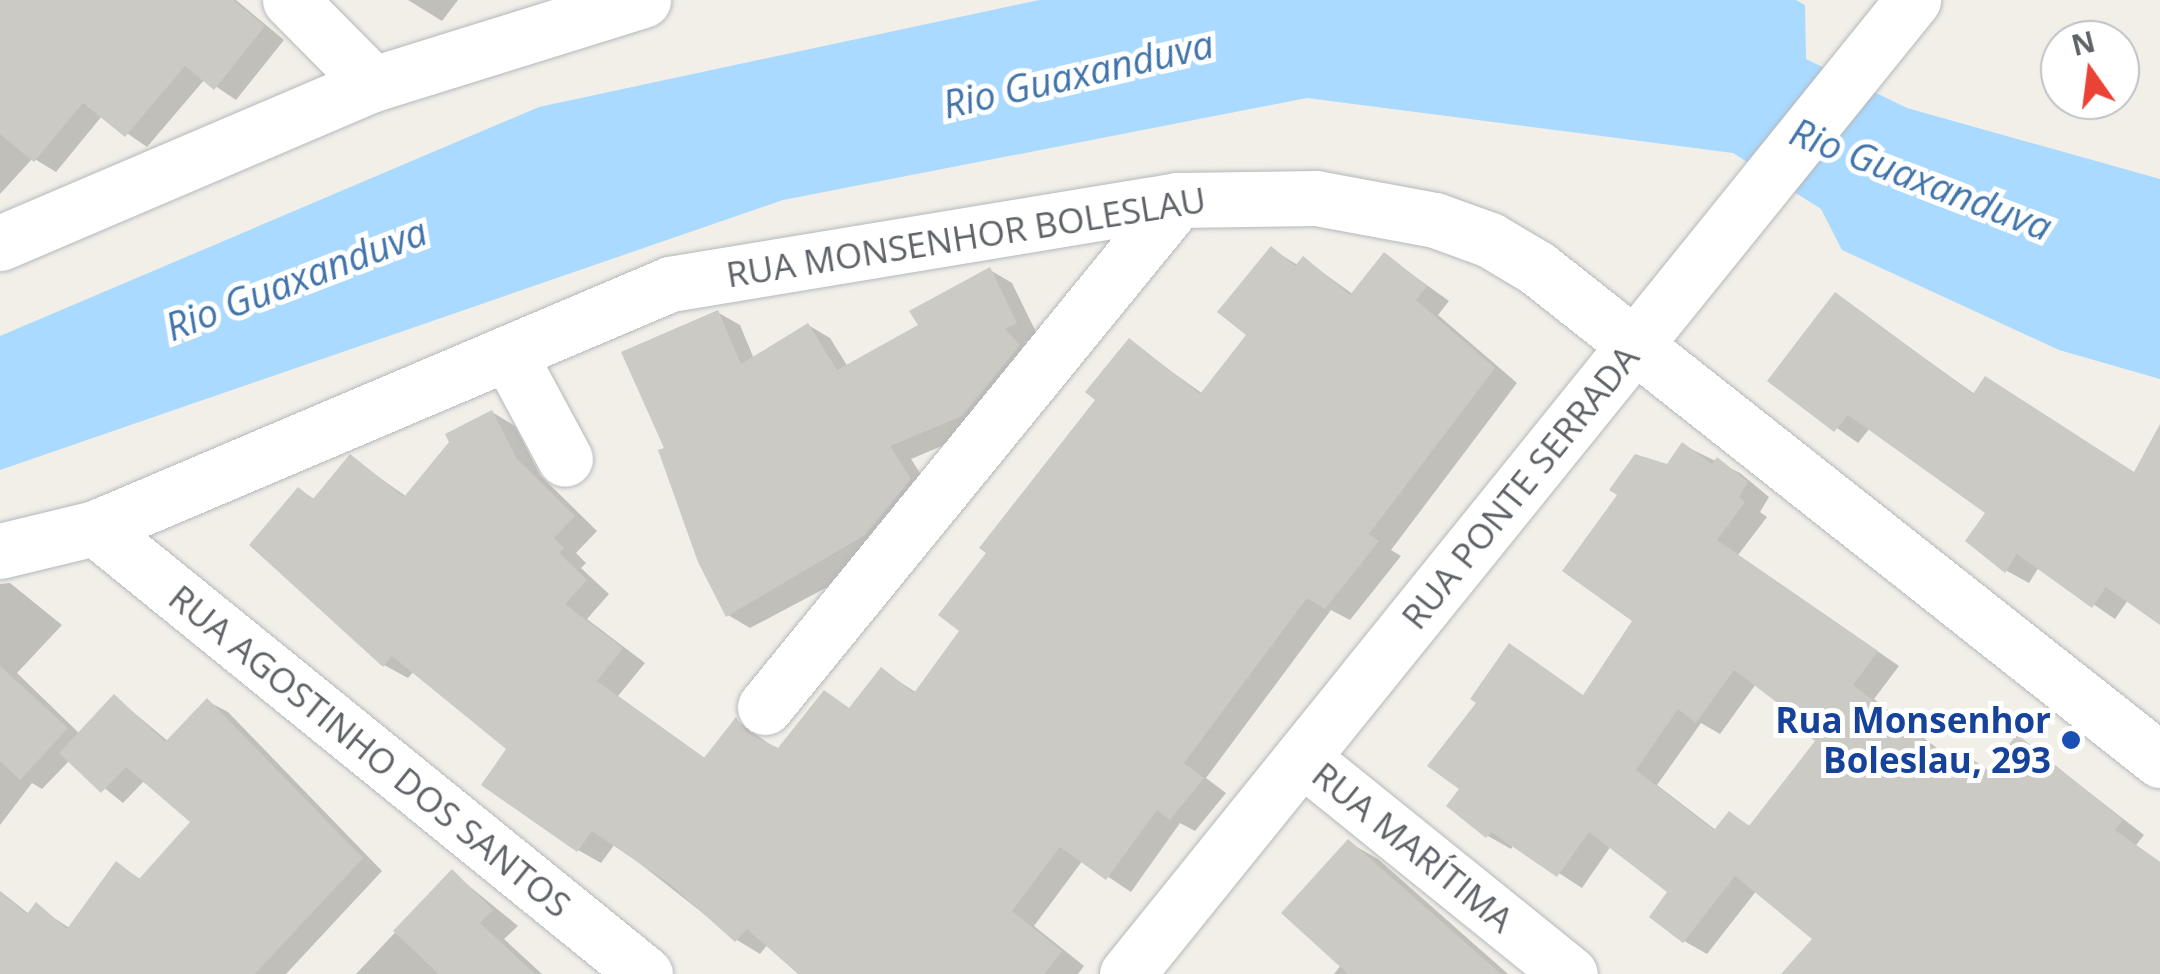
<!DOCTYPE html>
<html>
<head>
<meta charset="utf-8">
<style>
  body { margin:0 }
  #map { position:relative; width:2160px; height:974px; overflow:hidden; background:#f1efe8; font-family:"Open Sans",sans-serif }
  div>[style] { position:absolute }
  .water>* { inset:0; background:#aadaff }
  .shadow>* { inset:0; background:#0003 }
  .building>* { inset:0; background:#cccac5 }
  .roads { filter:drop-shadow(0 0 2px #b5b8bc) drop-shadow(0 0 2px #b5b8bc) }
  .minor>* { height:55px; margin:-27.5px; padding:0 27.5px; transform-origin:27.5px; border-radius:27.5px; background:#fff }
  .dots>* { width:28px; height:28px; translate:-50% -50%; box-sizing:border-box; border:5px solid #fff; border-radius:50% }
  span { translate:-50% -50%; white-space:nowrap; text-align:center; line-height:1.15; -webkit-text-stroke:10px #fff; paint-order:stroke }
  .street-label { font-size:35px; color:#5f6368 }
  .transit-label { font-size:35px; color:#164399; font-weight:700 }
  .right { translate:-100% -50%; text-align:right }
  .water-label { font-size:38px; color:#4174aa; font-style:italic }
  .north { position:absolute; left:2040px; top:20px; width:100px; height:100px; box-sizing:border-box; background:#fff; border:2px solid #bfc1c3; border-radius:50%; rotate:346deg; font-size:28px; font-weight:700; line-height:40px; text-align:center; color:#5f6368 }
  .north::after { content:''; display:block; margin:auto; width:35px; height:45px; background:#ea4335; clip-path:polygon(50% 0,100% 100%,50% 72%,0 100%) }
</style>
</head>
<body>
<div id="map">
  <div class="water">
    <div style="clip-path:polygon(1039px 0,1796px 0,1805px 5px,1806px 59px,1907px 108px,2160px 179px,2160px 379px,2059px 350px,1842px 250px,1821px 209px,1733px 153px,1307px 98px,783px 200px,0 470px,0 336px,539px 107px)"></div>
  </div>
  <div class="shadow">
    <div style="clip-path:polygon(0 0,236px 0,284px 40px,236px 100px,205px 79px,147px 147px,102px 116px,56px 172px,33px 158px,0 194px)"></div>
    <div style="clip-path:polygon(408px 0,458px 0,442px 21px)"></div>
    <div style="clip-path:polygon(1272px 249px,1299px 266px,1304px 259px,1354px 295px,1385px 255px,1449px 301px,1438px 315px,1517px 383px,1391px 550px,1401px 556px,1350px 620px,1331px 610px,1206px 778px,1226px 793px,1195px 831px,1180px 823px,1131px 892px,1083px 860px,1034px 926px,1084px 966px,1078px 974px,801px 974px,768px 944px,760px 954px,737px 940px,615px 844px,601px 863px,578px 850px,509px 749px,414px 671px,408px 678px,384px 665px,299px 490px,316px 500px,350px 457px,407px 497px,492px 412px,515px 426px,540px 475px,597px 531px,576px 553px,586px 563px,581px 568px,609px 594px,587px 619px,645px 663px,618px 696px,706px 759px,736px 720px,779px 751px,851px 709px,881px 670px,917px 693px,962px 631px,1130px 342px,1203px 394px,1249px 335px)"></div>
    <div style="clip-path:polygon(990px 270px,1012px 283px,1038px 336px,1025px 342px,1041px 359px,984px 428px,911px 459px,932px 492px,835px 583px,750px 628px,728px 615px,667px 450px,717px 312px,740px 325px,754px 359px,808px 325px,830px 338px,848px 367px,921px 326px)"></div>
    <div style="clip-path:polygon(1836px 295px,1976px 395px,2135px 474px,2160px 432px,2160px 622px,2128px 600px,2115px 619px,2039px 567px,2029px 583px,2007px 571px,1969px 541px,1989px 513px,1870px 428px,1858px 443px,1771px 381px)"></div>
    <div style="clip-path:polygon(evenodd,1683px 445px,1740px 473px,1769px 497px,1760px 512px,1767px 517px,1738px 555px,1899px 666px,1874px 699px,1952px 760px,1958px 752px,1991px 772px,2018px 737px,2144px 835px,2136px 845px,2160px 862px,2160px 974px,1785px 974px,1816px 939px,1757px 890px,1707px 954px,1684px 941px,1671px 892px,1611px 846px,1582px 888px,1514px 844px,1511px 849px,1488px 836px,1462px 789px,1480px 703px,1510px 646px,1585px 697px,1635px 620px,1621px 494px,1668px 467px,1683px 445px,1756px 684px,1819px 740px,1750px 826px,1730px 814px,1717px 831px,1657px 785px,1701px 723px,1720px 734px,1756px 684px)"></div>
    <div style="clip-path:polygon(10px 583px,62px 625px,17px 673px,80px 734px,115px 697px,169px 742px,207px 701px,228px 712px,382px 871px,286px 974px,0 974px,0 891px,29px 914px,36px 906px,71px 929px,116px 864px,142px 880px,194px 822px,145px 780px,123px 803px,70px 760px,42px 789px,32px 783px,0 825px,0 584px)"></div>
    <div style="clip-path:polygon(1348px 842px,1378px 859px,1508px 974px,1334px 974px,1341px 965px)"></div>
    <div style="clip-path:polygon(452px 872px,518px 926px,504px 939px,542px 974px,356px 974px)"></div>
  </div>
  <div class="building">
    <div style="clip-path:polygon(0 0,233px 0,265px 26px,214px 90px,185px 66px,125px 137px,83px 103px,34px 162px,0 134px)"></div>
    <div style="clip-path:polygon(1271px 246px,1295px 266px,1303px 256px,1350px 295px,1384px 252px,1427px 286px,1416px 300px,1495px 368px,1369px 534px,1379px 541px,1325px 609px,1307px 598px,1184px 763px,1204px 778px,1170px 820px,1157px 810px,1106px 880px,1060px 847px,1012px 911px,1062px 951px,1044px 974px,798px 974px,747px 929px,735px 942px,670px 884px,592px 831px,577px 852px,481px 785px,506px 749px,392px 656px,383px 667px,249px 545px,298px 487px,313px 499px,350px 454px,404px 497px,449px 442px,445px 434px,492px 410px,517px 459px,575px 516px,554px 538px,564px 548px,559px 553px,587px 580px,565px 604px,623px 648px,597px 681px,704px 758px,736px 717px,746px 732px,778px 748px,824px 690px,849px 708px,881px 667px,914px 693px,959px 631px,938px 615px,986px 553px,979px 548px,1095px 400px,1085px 392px,1129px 338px,1200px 394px,1246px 335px,1217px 312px)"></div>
    <div style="clip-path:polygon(990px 267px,1017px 323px,1005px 329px,1020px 345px,962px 416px,890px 446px,911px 479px,865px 535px,726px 617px,698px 562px,658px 450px,664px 448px,621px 352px,718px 310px,741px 364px,808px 323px,837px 370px,918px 325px,909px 311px)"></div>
    <div style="clip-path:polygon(1835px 292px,1973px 394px,1985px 376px,2134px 472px,2160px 424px,2160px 625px,2106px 587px,2092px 608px,2017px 554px,2005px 573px,1965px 541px,1985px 513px,1848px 415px,1834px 432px,1767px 381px)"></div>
    <div style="clip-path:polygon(evenodd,1682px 442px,1712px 464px,1717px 457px,1748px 482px,1739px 497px,1745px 502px,1717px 540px,1878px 651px,1853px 685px,1949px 760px,1957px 748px,1989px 771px,2017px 734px,2123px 820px,2115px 830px,2160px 862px,2160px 974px,1781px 974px,1812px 939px,1735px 876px,1683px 943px,1649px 917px,1667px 892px,1589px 832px,1557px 877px,1491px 832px,1486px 838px,1446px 806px,1459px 789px,1427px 766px,1476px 703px,1470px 699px,1509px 643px,1583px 695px,1632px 621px,1562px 571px,1617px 495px,1609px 490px,1635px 454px,1667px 464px,1682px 442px,1734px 670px,1799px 719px,1794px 725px,1815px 741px,1749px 826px,1729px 811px,1714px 830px,1636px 770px,1678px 709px,1696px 723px,1734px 670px)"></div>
    <div style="clip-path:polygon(0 666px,68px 728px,20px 780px,0 761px)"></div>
    <div style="clip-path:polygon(114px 694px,165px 742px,207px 698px,363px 858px,255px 974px,0 974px,0 892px,27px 914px,36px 902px,67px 929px,116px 861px,139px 879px,190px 822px,126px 767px,101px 793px,59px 753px)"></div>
    <div style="clip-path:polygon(1348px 839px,1501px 974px,1348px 974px,1281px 913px)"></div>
    <div style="clip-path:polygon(452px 869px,493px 910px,480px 923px,535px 974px,439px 974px,393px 931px)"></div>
  </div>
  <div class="roads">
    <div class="minor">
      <div style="left:290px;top:0;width:118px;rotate:45.3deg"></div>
      <div style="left:0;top:243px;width:405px;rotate:-23.1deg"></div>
      <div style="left:373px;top:84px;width:283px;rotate:-17.3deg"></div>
      <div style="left:508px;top:353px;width:120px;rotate:61.7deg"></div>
      <div style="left:95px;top:528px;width:708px;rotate:39.04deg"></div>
      <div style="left:0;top:551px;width:98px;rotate:-13.6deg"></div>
      <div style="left:95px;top:528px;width:625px;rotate:-22.99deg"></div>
      <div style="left:670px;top:284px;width:515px;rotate:-9.39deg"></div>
      <div style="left:1178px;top:200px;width:138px;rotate:-0.8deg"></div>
      <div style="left:1316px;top:198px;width:121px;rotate:10.5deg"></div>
      <div style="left:1435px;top:220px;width:59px;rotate:20deg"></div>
      <div style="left:1490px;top:240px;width:55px;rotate:30.8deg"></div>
      <div style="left:1537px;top:268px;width:794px;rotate:38.3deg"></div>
      <div style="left:765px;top:707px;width:654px;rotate:-50.83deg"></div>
      <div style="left:1302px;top:758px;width:344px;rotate:38.9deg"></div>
      <div style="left:1127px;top:974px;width:1252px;rotate:-51.1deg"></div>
    </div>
  </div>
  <div class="dots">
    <div style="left:2071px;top:740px;background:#1a4fb4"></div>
  </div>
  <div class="street-label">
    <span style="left:966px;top:237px;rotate:-9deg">RUA MONSENHOR BOLESLAU</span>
    <span style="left:1520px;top:487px;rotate:-51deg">RUA PONTE SERRADA</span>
    <span style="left:370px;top:751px;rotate:39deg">RUA AGOSTINHO DOS SANTOS</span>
    <span style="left:1413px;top:847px;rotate:39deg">RUA MARÍTIMA</span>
  </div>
  <div class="transit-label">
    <span class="right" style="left:2051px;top:740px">Rua Monsenhor<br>Boleslau, 293</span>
  </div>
  <div class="water-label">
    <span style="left:1078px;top:74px;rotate:-13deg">Rio Guaxanduva</span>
    <span style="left:1921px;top:179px;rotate:21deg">Rio Guaxanduva</span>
    <span style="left:296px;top:279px;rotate:-21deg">Rio Guaxanduva</span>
  </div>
  <div class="north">N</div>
</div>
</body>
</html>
